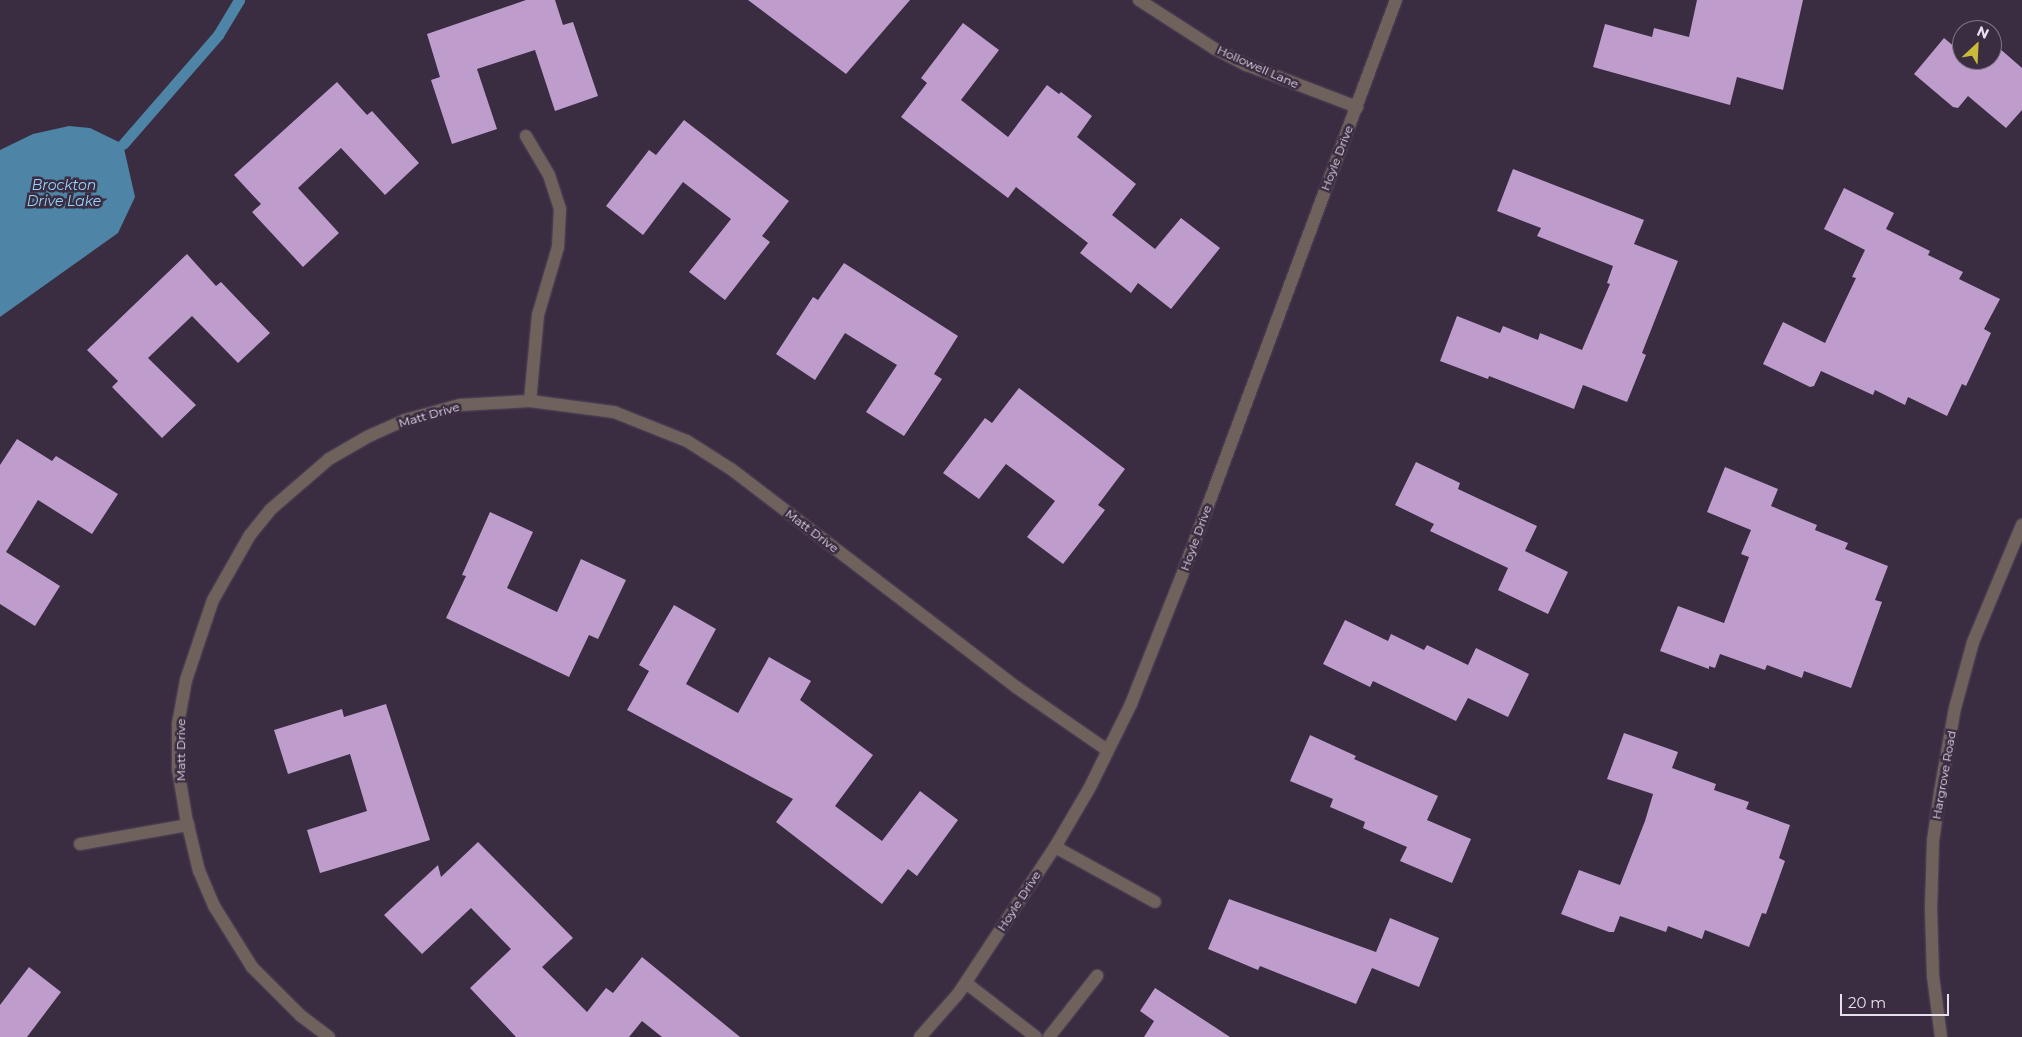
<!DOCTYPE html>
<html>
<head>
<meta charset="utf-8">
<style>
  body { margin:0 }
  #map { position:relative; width:2022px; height:1037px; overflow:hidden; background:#3a2c41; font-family:Montserrat,sans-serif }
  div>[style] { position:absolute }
  .water>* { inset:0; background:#4e84a6 }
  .stream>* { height:11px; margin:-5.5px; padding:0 5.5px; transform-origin:5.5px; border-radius:5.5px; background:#4e84a6 }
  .building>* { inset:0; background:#be9dcd }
  .roads { filter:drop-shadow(0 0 1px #56495c) drop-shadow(0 0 1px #56495c) }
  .minor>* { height:12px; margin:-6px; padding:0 6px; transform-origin:6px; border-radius:6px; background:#6f625d }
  span { translate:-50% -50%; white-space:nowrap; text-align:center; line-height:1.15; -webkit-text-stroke:5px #3a2c41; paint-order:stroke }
  .street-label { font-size:12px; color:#e8dfec }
  .water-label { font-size:14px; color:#95d4fd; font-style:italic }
  .north { position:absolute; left:1952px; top:20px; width:50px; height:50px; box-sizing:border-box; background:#3a2c41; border:1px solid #807485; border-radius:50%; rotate:25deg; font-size:14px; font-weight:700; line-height:20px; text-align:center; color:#e8dfec }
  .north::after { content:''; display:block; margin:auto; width:18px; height:22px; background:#c9ba3a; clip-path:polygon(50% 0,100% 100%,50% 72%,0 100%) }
  .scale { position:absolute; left:1840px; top:994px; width:109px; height:22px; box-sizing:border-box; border:2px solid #e8dfec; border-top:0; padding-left:6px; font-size:15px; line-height:18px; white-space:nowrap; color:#e8dfec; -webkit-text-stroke:4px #3a2c41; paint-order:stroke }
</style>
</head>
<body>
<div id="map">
  <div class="water">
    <div style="clip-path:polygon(69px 126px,90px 128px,123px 144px,135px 197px,118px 233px,0 317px,0 150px,33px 134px)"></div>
  </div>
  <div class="stream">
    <div style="left:123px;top:144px;width:145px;rotate:-48.9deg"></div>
    <div style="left:218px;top:35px;width:41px;rotate:-59deg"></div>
  </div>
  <div class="building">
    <div style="clip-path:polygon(526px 0,555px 0,563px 25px,573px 22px,598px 96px,555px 111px,535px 50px,477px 69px,497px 129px,452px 144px,431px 80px,440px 77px,427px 34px)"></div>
    <div style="clip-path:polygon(748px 0,910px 0,846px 74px)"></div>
    <div style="clip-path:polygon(1697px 0,1803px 0,1783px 90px,1737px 77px,1730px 105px,1593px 67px,1605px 24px,1652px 37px,1654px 28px,1689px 37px)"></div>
    <div style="clip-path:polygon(963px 23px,999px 50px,961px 100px,1008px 137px,1047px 85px,1059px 94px,1061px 92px,1092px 116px,1077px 137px,1136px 184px,1112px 215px,1155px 249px,1181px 218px,1220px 248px,1171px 309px,1138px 283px,1131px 293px,1080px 253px,1088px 243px,1016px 187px,1008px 198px,901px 117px,927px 83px,921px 78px)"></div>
    <div style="clip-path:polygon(1944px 38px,1962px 53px,1962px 60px,1970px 60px,1981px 69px,1992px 60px,1999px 48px,2022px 68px,2022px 110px,2006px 128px,1968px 96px,1958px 108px,1953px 107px,1914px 74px)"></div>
    <div style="clip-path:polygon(337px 82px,367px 115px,372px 111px,419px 163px,385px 195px,341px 148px,298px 188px,339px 233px,303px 267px,252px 212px,261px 204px,234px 175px)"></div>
    <div style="clip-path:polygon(684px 120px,789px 201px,762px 236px,770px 242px,725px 300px,689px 272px,731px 219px,683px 182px,643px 235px,606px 206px,649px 150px,656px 155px)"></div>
    <div style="clip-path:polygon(1513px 169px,1644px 220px,1634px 244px,1678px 261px,1642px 353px,1646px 355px,1627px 402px,1583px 385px,1574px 409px,1489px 376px,1488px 379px,1440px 361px,1457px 316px,1500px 333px,1503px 326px,1538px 340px,1540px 333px,1582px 350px,1610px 284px,1607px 283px,1613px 266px,1537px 236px,1541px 228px,1497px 211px)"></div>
    <div style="clip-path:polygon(1844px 188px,1894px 213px,1886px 229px,1930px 251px,1928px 255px,1963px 272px,1959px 279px,2000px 299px,1984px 329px,1991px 333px,1966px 386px,1962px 384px,1947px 416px,1908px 397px,1905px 405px,1875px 390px,1873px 395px,1821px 371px,1814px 386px,1810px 387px,1763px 364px,1783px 322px,1825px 343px,1856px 278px,1852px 277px,1865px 250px,1824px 229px)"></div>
    <div style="clip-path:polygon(187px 254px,216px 286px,221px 282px,270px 333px,238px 363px,192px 316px,148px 358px,196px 405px,162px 438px,112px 387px,118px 381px,87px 350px)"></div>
    <div style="clip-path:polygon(844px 263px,958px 336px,934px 374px,942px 379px,904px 436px,866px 412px,897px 365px,845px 333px,815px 380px,776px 354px,813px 297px,818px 300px)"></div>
    <div style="clip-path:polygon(1019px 388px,1125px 469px,1098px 505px,1105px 510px,1063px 564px,1027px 537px,1055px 501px,1006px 464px,979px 499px,943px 473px,985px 418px,992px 423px)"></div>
    <div style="clip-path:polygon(17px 439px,52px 461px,56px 456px,118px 494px,92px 534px,38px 500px,6px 552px,60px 586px,35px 626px,0 604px,0 465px)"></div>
    <div style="clip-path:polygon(1416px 462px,1460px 483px,1458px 489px,1537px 526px,1525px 551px,1568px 572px,1548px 614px,1498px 590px,1508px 568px,1430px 531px,1434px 524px,1395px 505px)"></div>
    <div style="clip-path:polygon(1725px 467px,1778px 489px,1771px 506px,1817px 525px,1815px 530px,1848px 543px,1845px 549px,1888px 566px,1875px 600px,1882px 602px,1851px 688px,1804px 671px,1802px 678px,1767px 665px,1765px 670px,1720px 654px,1715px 668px,1709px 666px,1709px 669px,1660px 651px,1678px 606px,1724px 623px,1749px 557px,1741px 554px,1751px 530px,1707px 512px)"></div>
    <div style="clip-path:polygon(490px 512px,533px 532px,507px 588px,557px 612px,581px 559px,626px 580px,598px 639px,589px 635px,569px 677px,446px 618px,466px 576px,462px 575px)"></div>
    <div style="clip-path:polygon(674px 605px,716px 629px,686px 684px,738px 713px,769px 657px,811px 681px,800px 700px,873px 755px,835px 806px,882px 841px,920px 791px,958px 820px,917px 876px,908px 869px,882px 904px,776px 822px,793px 799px,627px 710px,649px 671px,639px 665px)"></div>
    <div style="clip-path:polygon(1345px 620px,1388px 641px,1391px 634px,1424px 650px,1427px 645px,1468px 665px,1476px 648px,1529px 674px,1508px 717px,1468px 698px,1456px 721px,1373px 681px,1370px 687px,1323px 664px)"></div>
    <div style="clip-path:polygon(386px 704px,430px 840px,320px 873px,307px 830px,367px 811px,350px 754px,288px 774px,274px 730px,342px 709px,344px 717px)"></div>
    <div style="clip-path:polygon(1624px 733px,1678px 752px,1672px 768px,1716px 784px,1714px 790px,1749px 802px,1746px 809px,1790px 825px,1779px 858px,1785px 861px,1766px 914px,1762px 913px,1749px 947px,1705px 930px,1702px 939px,1668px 926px,1666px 932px,1620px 916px,1614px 932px,1609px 932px,1561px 914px,1579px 870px,1620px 885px,1645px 821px,1653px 794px,1607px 779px)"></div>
    <div style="clip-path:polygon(1310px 735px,1356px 756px,1354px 759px,1438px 796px,1427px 820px,1471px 839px,1452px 883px,1400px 861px,1407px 847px,1363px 828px,1365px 822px,1330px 807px,1333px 799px,1290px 781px)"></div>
    <div style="clip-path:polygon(478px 842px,573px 938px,542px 967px,587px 1012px,606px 988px,613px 993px,642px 957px,740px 1037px,662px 1037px,642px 1021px,629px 1037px,516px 1037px,470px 988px,511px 949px,471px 908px,422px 954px,384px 915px,438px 865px,441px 877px)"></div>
    <div style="clip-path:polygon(1229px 899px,1376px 952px,1390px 918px,1439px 938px,1419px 987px,1372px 968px,1356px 1004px,1260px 966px,1258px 970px,1208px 949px)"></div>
    <div style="clip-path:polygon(29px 967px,61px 992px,27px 1037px,0 1037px,0 1005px)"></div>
    <div style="clip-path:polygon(1155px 988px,1230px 1037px,1144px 1037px,1154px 1021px,1140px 1011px)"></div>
  </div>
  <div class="roads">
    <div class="minor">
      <div style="left:1139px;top:0;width:90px;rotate:32.8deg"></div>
      <div style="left:1215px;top:49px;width:36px;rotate:27deg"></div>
      <div style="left:1247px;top:65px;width:118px;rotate:20.9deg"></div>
      <div style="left:526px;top:136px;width:45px;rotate:59.5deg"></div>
      <div style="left:549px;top:175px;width:36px;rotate:72deg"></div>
      <div style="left:560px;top:209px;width:38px;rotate:93deg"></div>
      <div style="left:558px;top:247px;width:71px;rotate:106.4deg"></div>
      <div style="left:538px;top:315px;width:86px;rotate:95.3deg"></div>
      <div style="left:80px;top:844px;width:110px;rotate:-10deg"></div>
      <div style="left:1055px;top:847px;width:114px;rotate:28.8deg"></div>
      <div style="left:966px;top:983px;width:88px;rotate:37.6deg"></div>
      <div style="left:329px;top:1037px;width:36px;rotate:-143deg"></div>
      <div style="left:300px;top:1015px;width:68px;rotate:-135deg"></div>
      <div style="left:252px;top:967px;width:72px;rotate:-121.9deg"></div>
      <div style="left:214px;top:906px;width:38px;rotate:-113deg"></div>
      <div style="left:199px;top:871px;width:56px;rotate:-103.5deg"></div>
      <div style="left:186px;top:817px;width:49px;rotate:-99.5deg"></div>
      <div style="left:178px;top:769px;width:45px;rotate:-90deg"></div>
      <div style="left:178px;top:724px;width:45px;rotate:-79.7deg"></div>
      <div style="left:186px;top:680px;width:84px;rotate:-71.4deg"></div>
      <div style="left:213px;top:600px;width:75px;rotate:-60.4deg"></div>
      <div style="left:250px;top:535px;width:32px;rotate:-51deg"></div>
      <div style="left:270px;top:510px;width:78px;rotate:-40.8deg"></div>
      <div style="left:329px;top:459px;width:46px;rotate:-29.9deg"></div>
      <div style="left:369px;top:436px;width:39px;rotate:-24deg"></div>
      <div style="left:405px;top:420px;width:57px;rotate:-15.3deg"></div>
      <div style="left:460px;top:405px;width:70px;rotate:-3.3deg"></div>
      <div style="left:530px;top:401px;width:85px;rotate:7.5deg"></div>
      <div style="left:614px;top:412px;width:79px;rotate:21.7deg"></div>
      <div style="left:687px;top:441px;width:52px;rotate:32.5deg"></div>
      <div style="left:731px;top:469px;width:359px;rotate:37.4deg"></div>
      <div style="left:1016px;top:687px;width:111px;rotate:34.7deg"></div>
      <div style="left:920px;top:1037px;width:57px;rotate:-48.5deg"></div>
      <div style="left:958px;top:994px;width:176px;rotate:-56.6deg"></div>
      <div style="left:1055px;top:847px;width:69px;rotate:-59.7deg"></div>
      <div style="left:1090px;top:787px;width:93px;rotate:-63.7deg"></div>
      <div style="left:1131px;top:704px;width:136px;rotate:-68.4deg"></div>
      <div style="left:1181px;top:578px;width:617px;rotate:-69.6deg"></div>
      <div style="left:1049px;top:1037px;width:78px;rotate:-51.8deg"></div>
      <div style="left:1941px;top:1037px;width:62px;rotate:-97.5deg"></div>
      <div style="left:1933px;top:976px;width:67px;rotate:-91.7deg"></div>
      <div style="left:1931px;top:909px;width:68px;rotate:-88.3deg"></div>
      <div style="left:1933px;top:841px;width:49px;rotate:-81.9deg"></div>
      <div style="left:1940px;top:792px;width:85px;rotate:-79.9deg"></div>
      <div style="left:1955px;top:708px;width:68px;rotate:-74.7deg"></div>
      <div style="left:1973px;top:642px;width:127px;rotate:-67.3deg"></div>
    </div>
  </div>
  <div class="street-label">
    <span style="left:1258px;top:67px;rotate:24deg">Hollowell Lane</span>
    <span style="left:1337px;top:158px;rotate:-69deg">Hoyle Drive</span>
    <span style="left:429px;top:415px;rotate:-16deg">Matt Drive</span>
    <span style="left:812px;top:531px;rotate:37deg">Matt Drive</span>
    <span style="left:1196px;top:538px;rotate:-70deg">Hoyle Drive</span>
    <span style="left:181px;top:750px;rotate:-90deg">Matt Drive</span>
    <span style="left:1944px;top:775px;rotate:-80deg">Hargrove Road</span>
    <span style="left:1019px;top:901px;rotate:-57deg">Hoyle Drive</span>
  </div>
  <div class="water-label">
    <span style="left:64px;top:193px">Brockton<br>Drive Lake</span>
  </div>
  <div class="north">N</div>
  <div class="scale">20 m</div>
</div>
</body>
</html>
